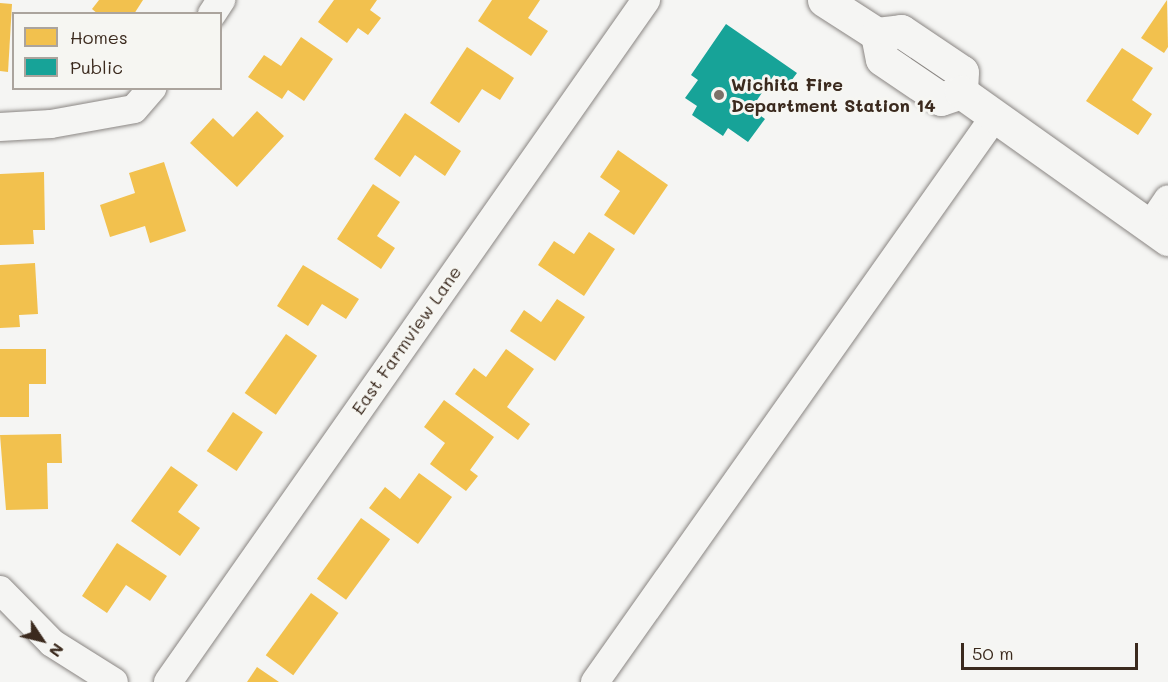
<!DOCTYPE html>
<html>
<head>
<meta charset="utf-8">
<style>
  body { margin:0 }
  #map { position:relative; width:1168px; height:682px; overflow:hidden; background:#f5f5f3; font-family:Mali,sans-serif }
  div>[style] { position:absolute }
  .homes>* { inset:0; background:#f2c14e; transform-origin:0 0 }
  .public>* { inset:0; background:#17a398 }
  .roads { filter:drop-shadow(0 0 2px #8a8683) drop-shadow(0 0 2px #8a8683) }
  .minor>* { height:28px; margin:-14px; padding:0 14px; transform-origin:14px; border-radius:14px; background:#f5f5f3 }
  .major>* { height:33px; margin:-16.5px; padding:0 16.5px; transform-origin:16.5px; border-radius:16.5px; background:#f5f5f3 }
  .dots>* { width:16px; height:16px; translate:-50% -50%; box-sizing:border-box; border:3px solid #f6f6f2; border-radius:50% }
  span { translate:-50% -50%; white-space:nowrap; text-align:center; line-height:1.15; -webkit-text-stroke:6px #f6f6f2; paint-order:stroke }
  .poi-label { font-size:18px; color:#3b2a1e; font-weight:700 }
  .left { translate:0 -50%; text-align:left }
  .street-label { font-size:18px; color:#3b2a1e }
  .legend { position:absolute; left:12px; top:12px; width:210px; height:78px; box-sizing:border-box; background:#f6f6f2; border:2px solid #aba49d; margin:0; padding:8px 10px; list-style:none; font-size:18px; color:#3b2a1e }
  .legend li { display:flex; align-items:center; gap:12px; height:30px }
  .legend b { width:30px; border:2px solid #aba49d }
  .north { position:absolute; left:12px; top:610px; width:60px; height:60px; -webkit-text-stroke:4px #f6f6f2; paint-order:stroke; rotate:125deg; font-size:16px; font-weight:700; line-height:24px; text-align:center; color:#3b2a1e }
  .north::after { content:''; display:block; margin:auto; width:21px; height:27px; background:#3b2a1e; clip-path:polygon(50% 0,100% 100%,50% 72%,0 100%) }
  .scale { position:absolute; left:961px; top:643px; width:177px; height:27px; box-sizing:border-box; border:3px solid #3b2a1e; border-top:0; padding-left:8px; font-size:18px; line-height:21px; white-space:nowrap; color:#3b2a1e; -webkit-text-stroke:4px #f6f6f2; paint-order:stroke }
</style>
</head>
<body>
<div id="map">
  <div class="homes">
    <div style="clip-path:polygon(99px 0,143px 0,134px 14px,98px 14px,92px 9px)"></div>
    <div style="clip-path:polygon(334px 0,377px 0,370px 10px,381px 18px,368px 35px,358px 28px,347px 43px,318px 22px)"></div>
    <div style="clip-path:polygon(492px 0,540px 0,528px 18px,548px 31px,531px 56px,478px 21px)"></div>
    <div style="clip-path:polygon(1167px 0,1168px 47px,1164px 53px,1141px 38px)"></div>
    <div style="clip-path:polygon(0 3px,12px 4px,8px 72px,0 71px)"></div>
    <div style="clip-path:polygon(301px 37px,333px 59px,304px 101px,288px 90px,282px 99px,248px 77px,264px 55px,281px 66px)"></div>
    <div style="clip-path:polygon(467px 47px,514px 78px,500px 100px,482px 89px,459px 123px,430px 103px)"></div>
    <div style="clip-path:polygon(1122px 48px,1153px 68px,1132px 100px,1152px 114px,1138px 135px,1086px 101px)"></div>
    <div style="clip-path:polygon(257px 111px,284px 136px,237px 187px,190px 143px,213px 118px,233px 137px)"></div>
    <div style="clip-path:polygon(405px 113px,461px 151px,445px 176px,415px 155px,400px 177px,374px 159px)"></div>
    <div style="clip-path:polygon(618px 150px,668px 185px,634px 235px,604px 215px,620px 191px,600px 177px)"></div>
    <div style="clip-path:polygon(164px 162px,186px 231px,150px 243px,145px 226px,110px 237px,100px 205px,135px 193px,129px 173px)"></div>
    <div style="clip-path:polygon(44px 172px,45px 230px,33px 230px,34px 244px,0 245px,0 174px)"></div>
    <div style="clip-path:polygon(373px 184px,400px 202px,377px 236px,395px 248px,381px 269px,337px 239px)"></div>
    <div style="clip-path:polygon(589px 232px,615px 249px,584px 296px,538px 265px,554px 241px,574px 254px)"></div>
    <div style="clip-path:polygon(35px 263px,38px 314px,19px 315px,20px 327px,0 328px,0 265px)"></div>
    <div style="clip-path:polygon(303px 265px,359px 299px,346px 319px,322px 304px,308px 326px,277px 306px)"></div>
    <div style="clip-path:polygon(557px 299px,585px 317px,555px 361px,510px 331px,524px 310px,541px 322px)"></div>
    <div style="left:286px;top:334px;width:38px;height:72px;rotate:35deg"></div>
    <div style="clip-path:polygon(0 349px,46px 349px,46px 384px,29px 384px,29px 417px,0 417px)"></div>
    <div style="clip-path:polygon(506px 349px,534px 369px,507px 407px,530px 424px,518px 440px,455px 394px,474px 368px,486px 377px)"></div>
    <div style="clip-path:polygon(444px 400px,494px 437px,470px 470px,478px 476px,466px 491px,430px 464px,445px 443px,424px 427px)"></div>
    <div style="left:233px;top:412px;width:36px;height:47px;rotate:34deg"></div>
    <div style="clip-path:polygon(61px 434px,62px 463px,47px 463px,48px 509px,6px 510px,0 435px)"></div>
    <div style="clip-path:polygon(171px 466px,198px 485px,178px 512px,200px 528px,180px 556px,131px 521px)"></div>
    <div style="clip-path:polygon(419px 473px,452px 497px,418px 544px,369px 508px,385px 487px,400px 499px)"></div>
    <div style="left:361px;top:518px;width:36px;height:75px;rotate:36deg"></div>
    <div style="clip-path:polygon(117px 543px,167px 576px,150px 601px,126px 585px,107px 613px,82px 596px)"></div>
    <div style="left:311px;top:593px;width:34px;height:77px;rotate:36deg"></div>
    <div style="clip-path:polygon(257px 667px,279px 682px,247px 682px)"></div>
  </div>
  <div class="public">
    <div style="clip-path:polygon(726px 24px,797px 73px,788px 85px,774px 75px,751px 109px,765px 119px,748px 142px,728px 128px,723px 136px,692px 115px,697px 106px,685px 98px,698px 80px,691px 75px)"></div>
  </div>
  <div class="roads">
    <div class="minor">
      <div style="left:212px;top:14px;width:17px;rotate:-57deg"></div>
      <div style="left:0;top:127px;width:51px;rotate:-3.4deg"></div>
      <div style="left:51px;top:124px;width:84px;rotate:-10.2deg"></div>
      <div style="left:134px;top:109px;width:28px;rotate:-49deg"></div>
      <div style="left:1150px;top:226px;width:32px;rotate:-56deg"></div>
      <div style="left:0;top:590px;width:74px;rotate:45.5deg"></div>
      <div style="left:52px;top:643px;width:73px;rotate:32.2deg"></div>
      <div style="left:168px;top:682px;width:833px;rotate:-54.97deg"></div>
      <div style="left:595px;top:682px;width:693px;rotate:-54.75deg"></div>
    </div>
    <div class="major">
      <div style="left:824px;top:0;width:63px;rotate:32.7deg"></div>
      <div style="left:877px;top:34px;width:24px;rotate:-7deg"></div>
      <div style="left:901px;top:31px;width:73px;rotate:33.9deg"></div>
      <div style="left:962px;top:72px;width:20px;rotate:93deg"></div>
      <div style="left:877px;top:34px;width:25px;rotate:79deg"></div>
      <div style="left:882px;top:59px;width:71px;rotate:34.1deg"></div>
      <div style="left:941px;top:99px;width:21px;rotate:-19deg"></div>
      <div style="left:961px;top:92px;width:254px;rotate:35.4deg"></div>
    </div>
  </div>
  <div class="dots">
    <div style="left:719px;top:95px;background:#7c7169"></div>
  </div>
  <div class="poi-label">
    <span class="left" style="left:731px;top:95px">Wichita Fire<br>Department Station 14</span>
  </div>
  <div class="street-label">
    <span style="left:406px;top:340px;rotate:-55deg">East Farmview Lane</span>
  </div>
  <ul class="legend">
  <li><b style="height:16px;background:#f2c14e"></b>Homes</li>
  <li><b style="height:16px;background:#17a398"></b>Public</li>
  </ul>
  <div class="north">N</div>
  <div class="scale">50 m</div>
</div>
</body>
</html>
